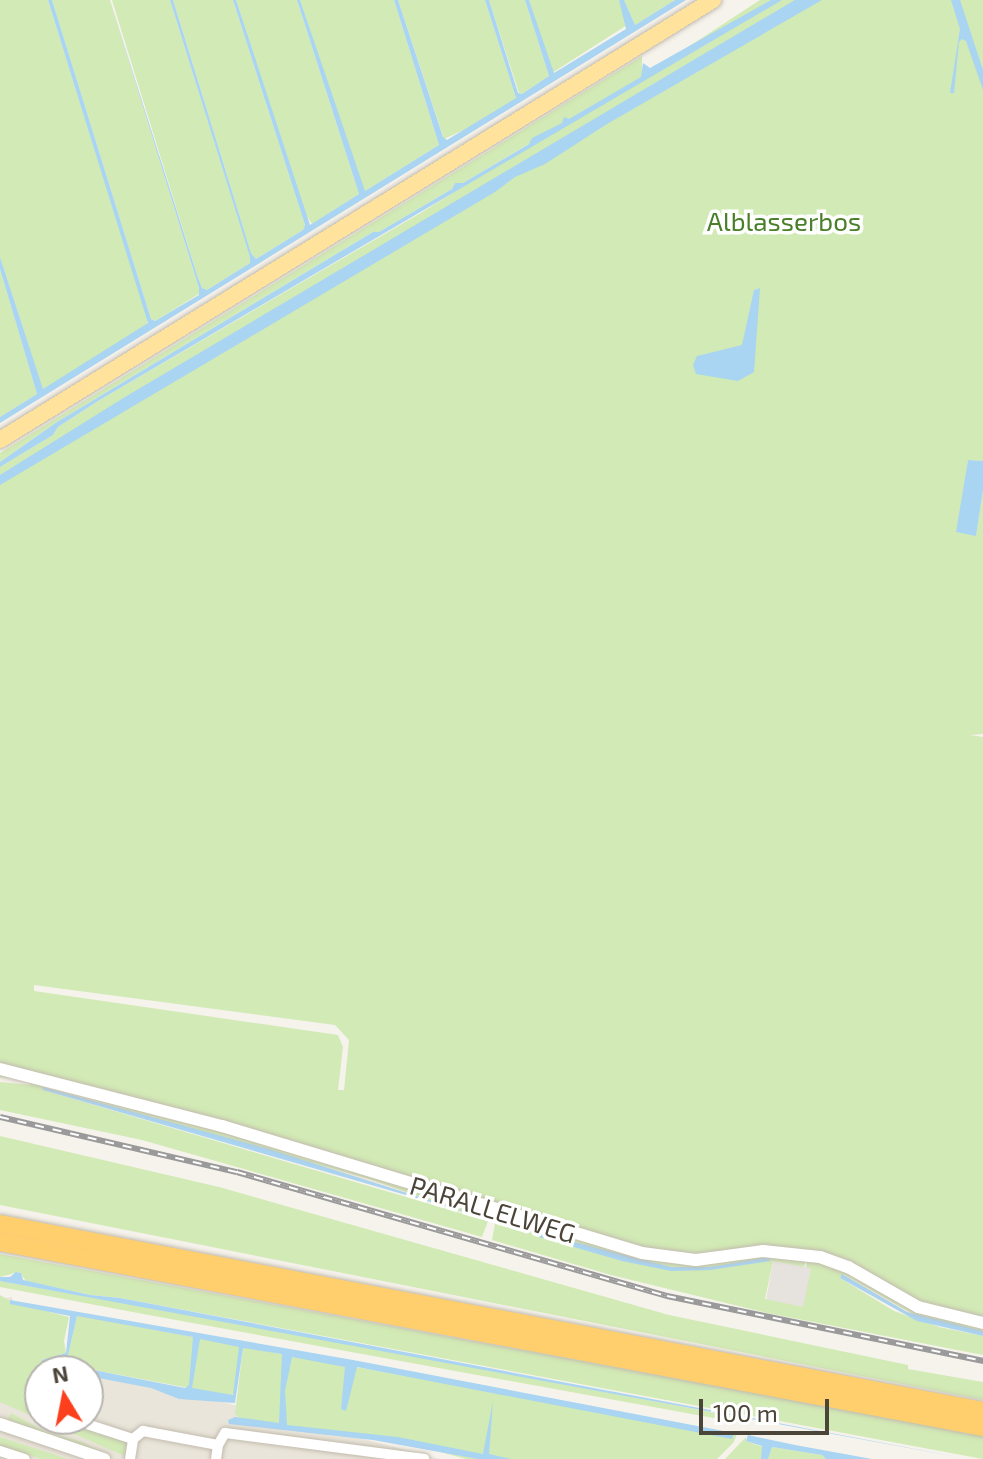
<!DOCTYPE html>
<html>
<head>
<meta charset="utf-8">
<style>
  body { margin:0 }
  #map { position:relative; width:983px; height:1459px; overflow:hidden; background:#f6f3ec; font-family:"Exo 2",sans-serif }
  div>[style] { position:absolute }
  .residential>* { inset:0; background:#eae5da }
  .industrial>* { inset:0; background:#e6e2dd; transform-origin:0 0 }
  .green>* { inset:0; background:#d2eab5 }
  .water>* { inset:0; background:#a9d4f2 }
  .roads { filter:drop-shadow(0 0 2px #c2bbae) drop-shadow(0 0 2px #c2bbae) }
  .minor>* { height:10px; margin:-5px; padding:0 5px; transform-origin:5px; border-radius:5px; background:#fff }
  .tertiary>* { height:12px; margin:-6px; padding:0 6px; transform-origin:6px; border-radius:6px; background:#fff }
  .primary>* { height:16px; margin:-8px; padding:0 8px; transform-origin:8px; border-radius:8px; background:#ffe39c }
  .motorway>* { height:18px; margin:-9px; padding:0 9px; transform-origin:9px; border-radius:9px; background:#ffcf6e }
  .rail>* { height:6px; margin-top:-3px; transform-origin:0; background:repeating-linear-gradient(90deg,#fff 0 9px,#9a9a9a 0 18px); box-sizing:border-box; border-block:2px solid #9a9a9a }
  span { translate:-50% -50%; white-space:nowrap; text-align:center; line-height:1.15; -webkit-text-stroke:7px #fff; paint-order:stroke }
  .park-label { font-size:26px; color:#4a7f2a }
  .street-label { font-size:26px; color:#4b4439 }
  .north { position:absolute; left:24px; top:1355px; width:80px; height:80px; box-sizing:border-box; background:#fff; border:2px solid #b7b4b0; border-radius:50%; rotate:350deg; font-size:22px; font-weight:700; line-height:32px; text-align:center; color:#4b4439 }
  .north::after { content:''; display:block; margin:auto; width:28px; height:36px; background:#fc3f1d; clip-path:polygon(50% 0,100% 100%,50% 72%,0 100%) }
  .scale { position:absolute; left:699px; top:1399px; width:130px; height:36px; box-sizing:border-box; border:4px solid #4b4439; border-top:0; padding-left:10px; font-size:24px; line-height:28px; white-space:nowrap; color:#4b4439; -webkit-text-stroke:6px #fff; paint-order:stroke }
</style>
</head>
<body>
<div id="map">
  <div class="residential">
    <div style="clip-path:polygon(evenodd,12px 1297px,22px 1356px,192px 1394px,440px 1459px,0 1459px,0 1299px,12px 1297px,40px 1371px,88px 1371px,88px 1419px,40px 1419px,40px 1371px)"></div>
  </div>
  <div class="industrial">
    <div style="left:773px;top:1261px;width:39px;height:40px;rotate:10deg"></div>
  </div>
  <div class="green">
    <div style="clip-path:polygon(0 0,48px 0,148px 320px,146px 327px,43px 390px,0 257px)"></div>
    <div style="clip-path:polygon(52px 0,110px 0,199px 288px,199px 294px,155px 321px,151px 319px)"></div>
    <div style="clip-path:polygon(112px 0,170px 0,250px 256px,250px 263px,207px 290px,202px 288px,198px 278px)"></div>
    <div style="clip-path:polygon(173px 0,233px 0,305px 225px,303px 230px,256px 259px,251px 253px)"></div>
    <div style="clip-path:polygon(236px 0,297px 0,359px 194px,312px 224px,303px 210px)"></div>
    <div style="clip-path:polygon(300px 0,394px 0,439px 145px,365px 191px,361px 186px)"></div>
    <div style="clip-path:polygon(398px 0,485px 0,516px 98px,477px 124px,444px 139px)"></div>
    <div style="clip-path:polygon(489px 0,525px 0,549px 76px,522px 94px,519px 93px)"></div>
    <div style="clip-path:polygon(529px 0,619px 0,627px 25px,552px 73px)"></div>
    <div style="clip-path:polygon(624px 0,675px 0,635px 25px)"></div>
    <div style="clip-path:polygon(evenodd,760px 0,983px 0,983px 461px,968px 460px,957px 532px,976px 535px,983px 490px,983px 734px,970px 735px,983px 737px,983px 1319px,913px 1301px,827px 1255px,781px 1247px,702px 1256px,651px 1251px,159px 1104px,0 1065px,0 467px,53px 435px,58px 427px,98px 401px,419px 214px,592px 106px,463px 183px,455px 183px,452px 189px,379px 232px,373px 232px,57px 422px,0 462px,0 453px,642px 56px,642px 77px,760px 0,34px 985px,335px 1025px,349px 1040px,344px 1090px,338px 1090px,343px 1047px,338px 1035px,34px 991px,34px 985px)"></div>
    <div style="clip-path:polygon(0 269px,37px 394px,0 417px)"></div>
    <div style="clip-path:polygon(evenodd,0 1072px,34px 1082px,35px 1084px,40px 1082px,154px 1111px,439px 1197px,490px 1216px,482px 1237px,142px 1140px,0 1110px,0 1082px,30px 1085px,29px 1081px,0 1077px,0 1072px,46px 1087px,372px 1180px,481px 1219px,43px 1090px,46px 1087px)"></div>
    <div style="clip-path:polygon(0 1136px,219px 1187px,669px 1315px,908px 1365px,908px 1369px,983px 1382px,983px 1400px,0 1205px)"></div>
    <div style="clip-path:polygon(496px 1218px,645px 1257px,806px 1258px,804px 1267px,773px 1261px,765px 1299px,803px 1307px,811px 1269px,806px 1267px,808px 1258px,819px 1261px,983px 1327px,983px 1331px,918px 1317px,843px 1274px,840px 1278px,894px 1311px,939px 1327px,983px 1336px,983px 1355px,767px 1313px,611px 1275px,492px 1240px)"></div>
    <div style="clip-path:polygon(0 1254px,983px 1435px,983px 1459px,120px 1298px,90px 1295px,26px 1281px,19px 1272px,0 1277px)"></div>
    <div style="clip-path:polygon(0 1281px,310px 1336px,748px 1419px,741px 1423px,154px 1316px,0 1287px)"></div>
    <div style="clip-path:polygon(0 1295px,12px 1302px,69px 1317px,64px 1341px,66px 1353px,42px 1360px,37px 1394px,29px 1407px,40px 1411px,40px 1419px,64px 1419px,128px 1441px,125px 1456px,0 1402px)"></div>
    <div style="clip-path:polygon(77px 1315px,241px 1346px,234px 1393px,231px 1396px,73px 1366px,68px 1355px)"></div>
    <div style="clip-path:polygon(243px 1347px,632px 1416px,737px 1434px,734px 1442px,717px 1459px,466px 1459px,408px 1443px,241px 1419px,235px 1414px)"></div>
    <div style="clip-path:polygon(11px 1413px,45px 1431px,83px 1442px,106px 1455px,18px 1426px,7px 1420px)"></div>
    <div style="clip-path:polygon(0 1437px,68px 1459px,41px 1459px,0 1446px)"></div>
    <div style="clip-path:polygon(746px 1437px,746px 1441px,763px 1447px,761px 1459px,725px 1459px)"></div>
    <div style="clip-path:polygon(772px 1447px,822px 1455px,826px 1459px,768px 1459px)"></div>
  </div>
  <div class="water">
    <div style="clip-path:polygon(48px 0,52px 0,151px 319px,155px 321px,199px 295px,199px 288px,110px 0,198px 278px,202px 288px,207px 290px,250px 263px,250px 257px,170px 0,173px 0,251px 253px,256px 259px,303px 230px,305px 225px,233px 0,236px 0,310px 225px,359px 194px,297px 0,300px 0,365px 191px,439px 145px,394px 0,398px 0,443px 137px,447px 140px,516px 98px,485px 0,489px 0,518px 93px,522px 94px,549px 76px,525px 0,529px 0,554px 73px,626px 29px,619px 0,624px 0,635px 25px,675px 0,686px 0,0 423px,0 417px,37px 394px,0 269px,0 257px,43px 389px,148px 323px)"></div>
    <div style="clip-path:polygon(771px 0,782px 0,98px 401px,58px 427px,53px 435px,0 467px,0 462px,57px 422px,373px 232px,379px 232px,452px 189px,455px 183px,463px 183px,529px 144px,532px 138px,562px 123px,564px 117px,569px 119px,641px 77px,643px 63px,650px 68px)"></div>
    <div style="clip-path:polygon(795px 0,822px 0,607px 124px,545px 164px,515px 177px,495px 192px,0 485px,0 475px,125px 397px)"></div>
    <div style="clip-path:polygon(951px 0,960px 0,983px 70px,983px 90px,966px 41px,962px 39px,959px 42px,954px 93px,950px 93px,960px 29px)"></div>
    <div style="clip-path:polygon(760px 288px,754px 372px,738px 381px,696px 374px,693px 365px,697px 356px,742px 345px,754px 290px)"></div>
    <div style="clip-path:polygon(968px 460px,983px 461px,983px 490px,976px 536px,956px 532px)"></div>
    <div style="clip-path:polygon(43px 1087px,269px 1149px,482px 1217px,43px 1090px)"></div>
    <div style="clip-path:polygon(535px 1232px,671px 1267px,710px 1267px,769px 1257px,770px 1261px,710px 1270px,671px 1271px,622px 1261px,539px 1237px)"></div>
    <div style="clip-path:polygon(16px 1272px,21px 1273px,23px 1280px,90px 1295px,120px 1298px,968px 1459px,0 1281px,0 1277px,10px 1277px)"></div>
    <div style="clip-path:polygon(842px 1274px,907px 1312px,983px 1331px,983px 1336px,917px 1321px,840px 1278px)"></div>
    <div style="clip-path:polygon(evenodd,10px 1300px,353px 1360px,734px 1433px,732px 1439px,357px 1367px,346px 1411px,341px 1409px,345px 1367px,292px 1357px,285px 1391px,287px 1425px,398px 1437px,483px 1454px,493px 1401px,489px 1454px,511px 1459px,478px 1459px,373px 1440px,229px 1424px,228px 1420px,235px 1417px,279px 1423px,282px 1354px,243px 1348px,235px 1403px,179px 1399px,151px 1388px,88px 1376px,88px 1371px,42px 1367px,42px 1360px,66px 1353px,70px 1316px,10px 1304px,10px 1300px,77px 1316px,193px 1337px,189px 1385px,185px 1388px,73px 1366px,68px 1355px,77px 1316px,10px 1300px,200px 1339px,239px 1347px,233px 1395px,192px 1388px,200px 1339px)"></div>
    <div style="clip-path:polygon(748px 1435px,795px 1445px,872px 1459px,826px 1459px,822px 1455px,772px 1447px,768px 1459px,761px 1459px,762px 1446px,746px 1441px)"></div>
  </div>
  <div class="roads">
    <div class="minor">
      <div style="left:33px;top:1407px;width:7px;rotate:16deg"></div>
      <div style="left:71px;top:1419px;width:65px;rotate:17.9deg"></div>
      <div style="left:218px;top:1445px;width:14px;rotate:-60deg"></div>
      <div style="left:225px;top:1433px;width:201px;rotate:7.4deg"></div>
      <div style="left:0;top:1451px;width:26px;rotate:18deg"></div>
      <div style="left:130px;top:1459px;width:20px;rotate:-81deg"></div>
      <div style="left:133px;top:1439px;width:13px;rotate:-39deg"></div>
      <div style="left:143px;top:1431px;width:76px;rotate:10.6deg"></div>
      <div style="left:218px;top:1445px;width:14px;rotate:98deg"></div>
    </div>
    <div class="tertiary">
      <div style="left:0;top:1069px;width:229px;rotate:14.4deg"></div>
      <div style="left:222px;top:1126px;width:439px;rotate:16.8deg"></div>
      <div style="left:642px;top:1253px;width:54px;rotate:7.4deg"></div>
      <div style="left:696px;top:1260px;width:68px;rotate:-7.7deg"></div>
      <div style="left:763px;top:1251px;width:57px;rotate:6deg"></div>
      <div style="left:820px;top:1257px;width:30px;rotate:20deg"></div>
      <div style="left:848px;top:1267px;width:81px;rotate:29.7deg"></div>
      <div style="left:918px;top:1307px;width:67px;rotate:13.8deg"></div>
      <div style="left:0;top:1424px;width:110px;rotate:18.6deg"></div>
    </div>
    <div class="primary">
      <div style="left:0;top:440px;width:838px;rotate:-31.68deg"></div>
    </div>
    <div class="motorway">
      <div style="left:0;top:1224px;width:1001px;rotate:10.77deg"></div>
      <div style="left:0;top:1242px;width:1000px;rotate:10.66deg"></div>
    </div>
  </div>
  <div class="rail">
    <div style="left:0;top:1117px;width:243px;rotate:13.1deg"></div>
    <div style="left:237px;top:1172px;width:448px;rotate:16.1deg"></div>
    <div style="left:667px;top:1296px;width:323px;rotate:11.6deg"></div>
  </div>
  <div class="park-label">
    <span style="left:784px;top:221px">Alblasserbos</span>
  </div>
  <div class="street-label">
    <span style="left:493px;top:1209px;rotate:17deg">PARALLELWEG</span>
  </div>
  <div class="north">N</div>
  <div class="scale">100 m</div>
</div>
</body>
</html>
